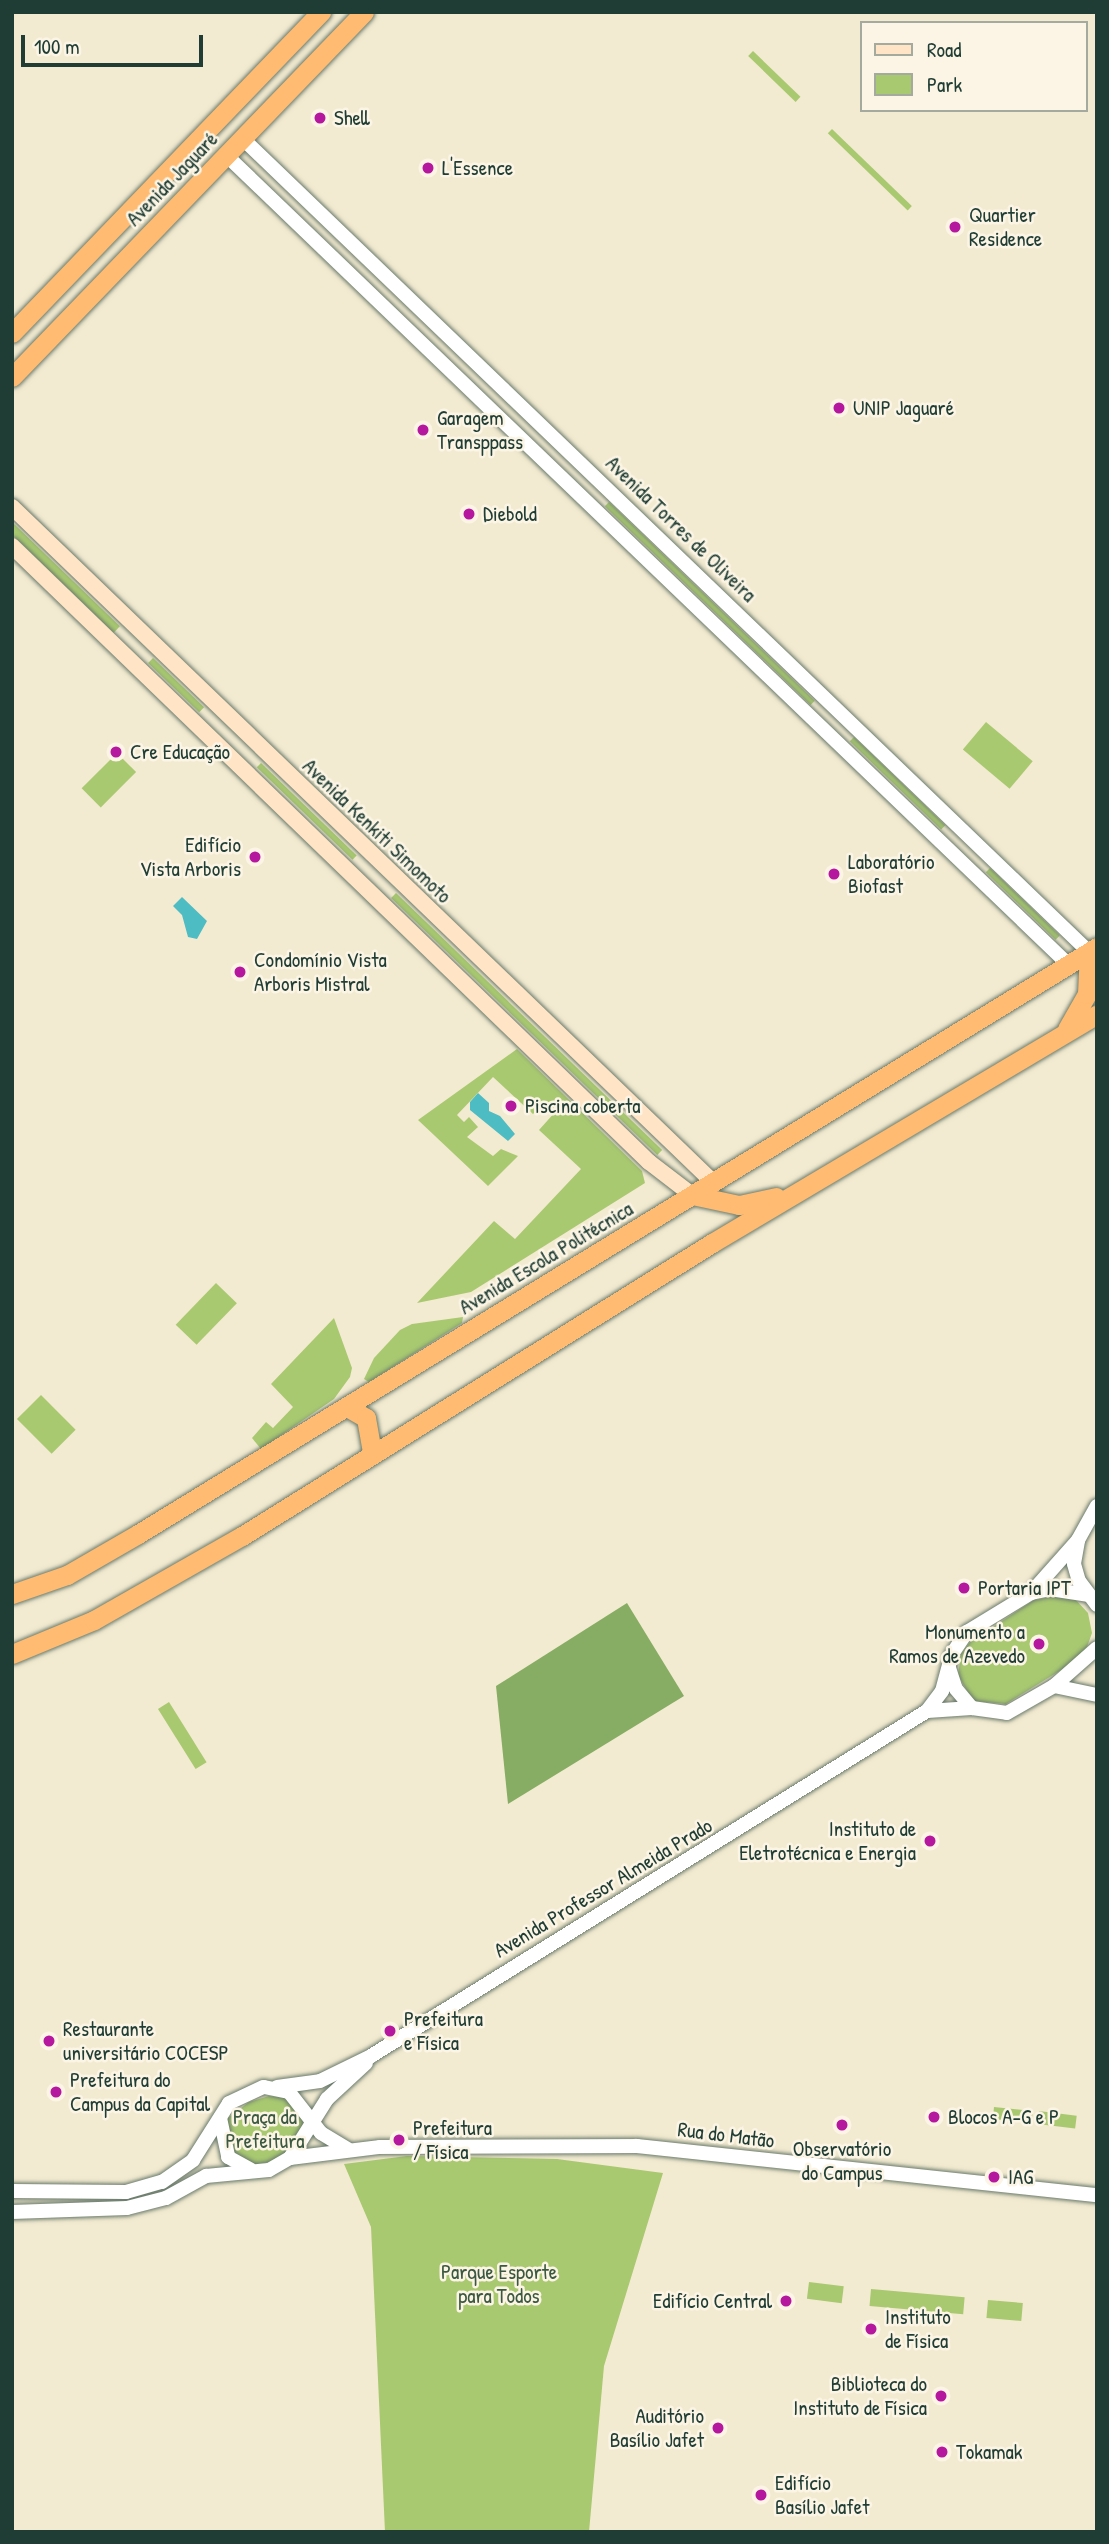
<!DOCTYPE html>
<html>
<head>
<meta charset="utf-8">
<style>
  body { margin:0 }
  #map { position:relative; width:1109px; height:2544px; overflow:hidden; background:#f3ebd1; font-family:"Patrick Hand",sans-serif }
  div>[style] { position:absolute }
  .green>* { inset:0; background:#a9c971; transform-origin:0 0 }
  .forest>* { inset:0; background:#86ad63 }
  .water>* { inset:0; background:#4ebcc3 }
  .roads { filter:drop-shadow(0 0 2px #697a6b) drop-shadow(0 0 2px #697a6b) }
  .tertiary>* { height:14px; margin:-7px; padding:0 7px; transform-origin:7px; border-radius:7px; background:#fff }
  .secondary>* { height:16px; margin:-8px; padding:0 8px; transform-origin:8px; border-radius:8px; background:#ffe4c6 }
  .trunk>* { height:19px; margin:-9.5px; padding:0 9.5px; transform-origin:9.5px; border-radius:9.5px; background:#febb71 }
  .dots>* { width:19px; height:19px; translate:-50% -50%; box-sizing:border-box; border:4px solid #fcf5e5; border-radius:50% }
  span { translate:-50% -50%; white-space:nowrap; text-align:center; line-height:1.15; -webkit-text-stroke:5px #fcf5e5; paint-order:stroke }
  .poi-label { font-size:21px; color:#1f3d34 }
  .left { translate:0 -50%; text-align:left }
  .right { translate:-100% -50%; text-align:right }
  .street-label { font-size:21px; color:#1f3d34 }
  .park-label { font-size:21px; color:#3b5940 }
  .frame { position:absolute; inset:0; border:14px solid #1f3d34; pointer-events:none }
  .legend { position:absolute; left:860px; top:21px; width:228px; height:91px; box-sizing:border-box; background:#fcf5e5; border:2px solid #a4ab9e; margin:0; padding:9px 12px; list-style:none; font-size:21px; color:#1f3d34 }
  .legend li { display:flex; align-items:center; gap:14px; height:35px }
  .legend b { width:35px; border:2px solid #a4ab9e }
  .scale { position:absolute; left:21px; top:35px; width:182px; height:32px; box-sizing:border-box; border:4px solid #1f3d34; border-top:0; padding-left:9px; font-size:21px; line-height:24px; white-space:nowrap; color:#1f3d34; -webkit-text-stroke:5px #fcf5e5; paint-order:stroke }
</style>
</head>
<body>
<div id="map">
  <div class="green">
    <div style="left:753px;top:51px;width:66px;height:7px;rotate:44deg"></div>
    <div style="left:832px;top:129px;width:111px;height:6px;rotate:44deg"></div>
    <div style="left:609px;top:502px;width:286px;height:6px;rotate:44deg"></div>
    <div style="left:12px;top:522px;width:150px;height:9px;rotate:44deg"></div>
    <div style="left:153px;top:658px;width:71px;height:7px;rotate:44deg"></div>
    <div style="left:986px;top:722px;width:61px;height:36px;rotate:40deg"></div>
    <div style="left:854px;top:737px;width:127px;height:6px;rotate:44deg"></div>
    <div style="left:117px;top:753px;width:27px;height:50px;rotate:45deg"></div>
    <div style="left:261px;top:763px;width:133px;height:6px;rotate:44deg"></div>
    <div style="left:990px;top:868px;width:97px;height:6px;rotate:44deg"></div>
    <div style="left:396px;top:893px;width:370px;height:7px;rotate:44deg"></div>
    <div style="clip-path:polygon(517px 1049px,642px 1171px,645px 1183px,471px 1292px,417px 1303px,494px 1221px,515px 1239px,581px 1169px,539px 1130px,556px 1111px,545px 1102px,533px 1114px,493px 1077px,457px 1115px,464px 1122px,469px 1117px,478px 1127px,467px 1137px,493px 1156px,501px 1149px,518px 1156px,488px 1186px,418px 1120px)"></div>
    <div style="left:216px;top:1283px;width:29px;height:58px;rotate:44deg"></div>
    <div style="clip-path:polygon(463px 1317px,462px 1323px,369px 1382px,364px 1379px,374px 1358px,400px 1330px,412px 1324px)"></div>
    <div style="clip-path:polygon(334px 1318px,352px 1368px,350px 1377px,334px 1399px,261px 1449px,252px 1438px,266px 1422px,273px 1428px,293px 1407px,271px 1384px)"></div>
    <div style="left:41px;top:1395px;width:49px;height:34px;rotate:45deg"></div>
    <div style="clip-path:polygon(1062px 1595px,1075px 1599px,1088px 1613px,1092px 1633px,1087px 1647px,1074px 1662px,1006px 1704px,973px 1701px,958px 1675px,961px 1654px,970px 1642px,1034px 1600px)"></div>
    <div style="left:169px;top:1702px;width:71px;height:13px;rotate:58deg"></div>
    <div style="clip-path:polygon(269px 2096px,286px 2098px,302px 2117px,304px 2128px,286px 2153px,269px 2162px,252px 2165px,237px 2160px,225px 2128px,228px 2118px,249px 2102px)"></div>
    <div style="left:994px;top:2107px;width:39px;height:12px;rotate:6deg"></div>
    <div style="left:1039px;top:2111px;width:38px;height:13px;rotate:7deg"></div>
    <div style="clip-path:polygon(407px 2156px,557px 2159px,663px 2173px,604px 2366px,589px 2532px,385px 2532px,371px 2227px,344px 2164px)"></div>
    <div style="left:809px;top:2282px;width:35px;height:17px;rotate:7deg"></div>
    <div style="left:871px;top:2289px;width:94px;height:17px;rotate:5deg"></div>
    <div style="left:988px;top:2300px;width:35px;height:18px;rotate:5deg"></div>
  </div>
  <div class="forest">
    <div style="clip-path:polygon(627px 1603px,684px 1696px,508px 1804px,496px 1686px)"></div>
  </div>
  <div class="water">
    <div style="clip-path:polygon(182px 897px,207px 921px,197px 939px,188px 937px,182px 915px,173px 906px)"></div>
    <div style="clip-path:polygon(478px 1093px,489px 1103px,489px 1111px,500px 1116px,515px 1134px,508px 1141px,470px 1110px,470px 1102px)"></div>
  </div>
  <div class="roads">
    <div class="tertiary">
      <div style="left:242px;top:138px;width:1175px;rotate:43.86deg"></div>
      <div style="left:226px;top:155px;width:1169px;rotate:43.86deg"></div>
      <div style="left:1078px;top:1541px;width:23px;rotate:100deg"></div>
      <div style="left:1074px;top:1564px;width:18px;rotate:74deg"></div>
      <div style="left:1079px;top:1581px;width:30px;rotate:53deg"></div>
      <div style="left:1031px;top:1593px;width:71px;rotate:-48.4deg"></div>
      <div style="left:1078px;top:1540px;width:39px;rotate:-61deg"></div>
      <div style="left:949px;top:1668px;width:22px;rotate:72deg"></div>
      <div style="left:956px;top:1689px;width:25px;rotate:50deg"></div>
      <div style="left:972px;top:1708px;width:35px;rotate:8deg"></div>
      <div style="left:1007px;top:1713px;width:54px;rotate:-29.9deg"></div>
      <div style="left:1054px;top:1686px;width:57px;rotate:-41.5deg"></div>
      <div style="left:1054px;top:1686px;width:44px;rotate:11.8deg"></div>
      <div style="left:927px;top:1711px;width:25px;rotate:-53deg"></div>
      <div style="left:942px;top:1691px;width:38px;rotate:-75deg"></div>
      <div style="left:952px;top:1654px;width:27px;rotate:-56deg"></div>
      <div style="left:967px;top:1632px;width:75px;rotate:-31.4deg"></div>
      <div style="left:1031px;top:1593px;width:19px;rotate:-12deg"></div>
      <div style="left:1050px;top:1589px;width:38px;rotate:9deg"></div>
      <div style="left:277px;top:2087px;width:43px;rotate:-7.9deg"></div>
      <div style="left:320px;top:2081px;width:57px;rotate:-26.1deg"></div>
      <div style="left:371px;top:2056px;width:654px;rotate:-31.82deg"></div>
      <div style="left:927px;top:1711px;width:45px;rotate:-3.8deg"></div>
      <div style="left:220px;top:2118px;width:40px;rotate:78deg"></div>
      <div style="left:228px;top:2157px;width:26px;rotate:29deg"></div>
      <div style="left:290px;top:2158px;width:91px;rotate:-7deg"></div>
      <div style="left:380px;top:2147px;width:257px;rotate:-0.2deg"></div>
      <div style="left:637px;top:2146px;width:463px;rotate:6.1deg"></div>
      <div style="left:12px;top:2191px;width:114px;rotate:0.5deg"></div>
      <div style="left:126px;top:2192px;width:37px;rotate:-16deg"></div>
      <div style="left:162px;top:2182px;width:38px;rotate:-35deg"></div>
      <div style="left:193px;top:2160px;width:67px;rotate:-57.7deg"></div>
      <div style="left:229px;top:2103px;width:38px;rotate:-25deg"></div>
      <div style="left:264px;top:2087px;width:25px;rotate:11deg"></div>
      <div style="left:289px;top:2092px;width:52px;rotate:52deg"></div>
      <div style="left:321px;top:2133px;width:31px;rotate:31deg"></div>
      <div style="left:12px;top:2212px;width:115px;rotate:-2deg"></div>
      <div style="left:127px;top:2208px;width:40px;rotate:-14.4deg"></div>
      <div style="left:166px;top:2198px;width:46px;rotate:-28.8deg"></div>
      <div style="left:206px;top:2176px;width:63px;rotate:-5.4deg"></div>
      <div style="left:269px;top:2170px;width:24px;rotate:-30deg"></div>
      <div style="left:290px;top:2158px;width:70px;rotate:-57.9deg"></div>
      <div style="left:327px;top:2099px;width:53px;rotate:-42.7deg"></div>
    </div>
    <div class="secondary">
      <div style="left:12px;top:507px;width:973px;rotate:43.92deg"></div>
      <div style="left:12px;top:546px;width:886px;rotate:44.04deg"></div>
      <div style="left:649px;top:1162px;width:54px;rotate:37.5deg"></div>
    </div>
    <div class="trunk">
      <div style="left:12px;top:333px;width:446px;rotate:-46.1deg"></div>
      <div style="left:12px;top:377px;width:507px;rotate:-46.04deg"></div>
      <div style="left:1067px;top:1029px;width:40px;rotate:-60.3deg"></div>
      <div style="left:1087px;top:994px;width:42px;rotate:-87.3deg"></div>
      <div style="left:692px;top:1195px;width:48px;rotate:12deg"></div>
      <div style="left:739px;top:1205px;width:38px;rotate:-12deg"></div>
      <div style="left:347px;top:1407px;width:22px;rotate:30deg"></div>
      <div style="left:366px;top:1418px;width:34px;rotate:80deg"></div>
      <div style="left:12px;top:1594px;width:58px;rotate:-19.1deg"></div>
      <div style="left:67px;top:1575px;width:82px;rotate:-30deg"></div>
      <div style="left:138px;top:1534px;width:1124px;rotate:-31.47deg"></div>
      <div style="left:12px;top:1654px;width:89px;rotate:-22.5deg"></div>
      <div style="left:94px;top:1620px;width:170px;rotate:-29.6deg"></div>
      <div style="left:242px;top:1536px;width:554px;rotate:-31.94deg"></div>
      <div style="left:712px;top:1243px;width:448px;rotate:-30.7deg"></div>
    </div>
  </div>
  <div class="dots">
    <div style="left:320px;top:118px;background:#b5179e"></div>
    <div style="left:428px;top:168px;background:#b5179e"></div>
    <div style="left:955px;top:227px;background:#b5179e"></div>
    <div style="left:839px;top:408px;background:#b5179e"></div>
    <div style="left:423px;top:430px;background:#b5179e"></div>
    <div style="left:469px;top:514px;background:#b5179e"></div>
    <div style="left:116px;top:752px;background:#b5179e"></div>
    <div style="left:255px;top:857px;background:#b5179e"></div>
    <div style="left:834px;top:874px;background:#b5179e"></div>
    <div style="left:240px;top:972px;background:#b5179e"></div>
    <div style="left:511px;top:1106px;background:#b5179e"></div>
    <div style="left:964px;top:1588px;background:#b5179e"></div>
    <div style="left:1039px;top:1644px;background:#b5179e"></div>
    <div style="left:930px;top:1841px;background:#b5179e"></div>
    <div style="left:390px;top:2031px;background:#b5179e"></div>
    <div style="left:49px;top:2041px;background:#b5179e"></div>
    <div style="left:56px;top:2092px;background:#b5179e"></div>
    <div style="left:934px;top:2117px;background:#b5179e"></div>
    <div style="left:842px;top:2125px;background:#b5179e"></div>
    <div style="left:399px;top:2140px;background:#b5179e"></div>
    <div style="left:994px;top:2177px;background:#b5179e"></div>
    <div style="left:786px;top:2301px;background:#b5179e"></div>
    <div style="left:871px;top:2329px;background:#b5179e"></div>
    <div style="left:941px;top:2396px;background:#b5179e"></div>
    <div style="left:718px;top:2428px;background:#b5179e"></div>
    <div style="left:942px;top:2452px;background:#b5179e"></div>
    <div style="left:761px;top:2495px;background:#b5179e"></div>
  </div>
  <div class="poi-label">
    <span class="left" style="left:334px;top:118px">Shell</span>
    <span class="left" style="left:442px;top:168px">L'Essence</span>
    <span class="left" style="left:969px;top:227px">Quartier<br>Residence</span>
    <span class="left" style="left:853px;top:408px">UNIP Jaguaré</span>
    <span class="left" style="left:437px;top:430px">Garagem<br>Transppass</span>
    <span class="left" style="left:483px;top:514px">Diebold</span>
    <span class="left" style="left:130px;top:752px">Cre Educação</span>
    <span class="right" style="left:241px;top:857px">Edifício<br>Vista Arboris</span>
    <span class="left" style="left:848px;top:874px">Laboratório<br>Biofast</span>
    <span class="left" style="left:254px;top:972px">Condomínio Vista<br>Arboris Mistral</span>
    <span class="left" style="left:525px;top:1106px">Piscina coberta</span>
    <span class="left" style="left:978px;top:1588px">Portaria IPT</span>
    <span class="right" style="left:1025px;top:1644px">Monumento a<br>Ramos de Azevedo</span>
    <span class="right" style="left:916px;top:1841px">Instituto de<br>Eletrotécnica e Energia</span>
    <span class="left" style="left:404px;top:2031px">Prefeitura<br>e Física</span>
    <span class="left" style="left:63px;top:2041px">Restaurante<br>universitário COCESP</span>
    <span class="left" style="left:70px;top:2092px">Prefeitura do<br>Campus da Capital</span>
    <span class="left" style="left:948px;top:2117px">Blocos A-G e P</span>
    <span class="left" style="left:413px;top:2140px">Prefeitura<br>/ Física</span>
    <span style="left:842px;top:2161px">Observatório<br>do Campus</span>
    <span class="left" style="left:1008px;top:2177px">IAG</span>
    <span class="right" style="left:772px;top:2301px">Edifício Central</span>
    <span class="left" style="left:885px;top:2329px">Instituto<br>de Física</span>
    <span class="right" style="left:927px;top:2396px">Biblioteca do<br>Instituto de Física</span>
    <span class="right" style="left:704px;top:2428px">Auditório<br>Basílio Jafet</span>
    <span class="left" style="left:956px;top:2452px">Tokamak</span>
    <span class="left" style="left:775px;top:2495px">Edifício<br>Basílio Jafet</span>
  </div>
  <div class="street-label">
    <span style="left:172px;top:179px;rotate:-46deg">Avenida Jaguaré</span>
    <span style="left:681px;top:529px;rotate:44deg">Avenida Torres de Oliveira</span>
    <span style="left:377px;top:831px;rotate:44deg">Avenida Kenkiti Simomoto</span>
    <span style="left:546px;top:1258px;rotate:-31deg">Avenida Escola Politécnica</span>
    <span style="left:603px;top:1888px;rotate:-31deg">Avenida Professor Almeida Prado</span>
    <span style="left:726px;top:2135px;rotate:7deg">Rua do Matão</span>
  </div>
  <div class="park-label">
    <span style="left:265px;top:2129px">Praça da<br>Prefeitura</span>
    <span style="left:499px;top:2284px">Parque Esporte<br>para Todos</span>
  </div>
  <div class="frame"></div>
  <ul class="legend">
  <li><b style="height:9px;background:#ffe4c6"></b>Road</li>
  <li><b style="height:19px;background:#a9c971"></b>Park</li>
  </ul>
  <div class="scale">100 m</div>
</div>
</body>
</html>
